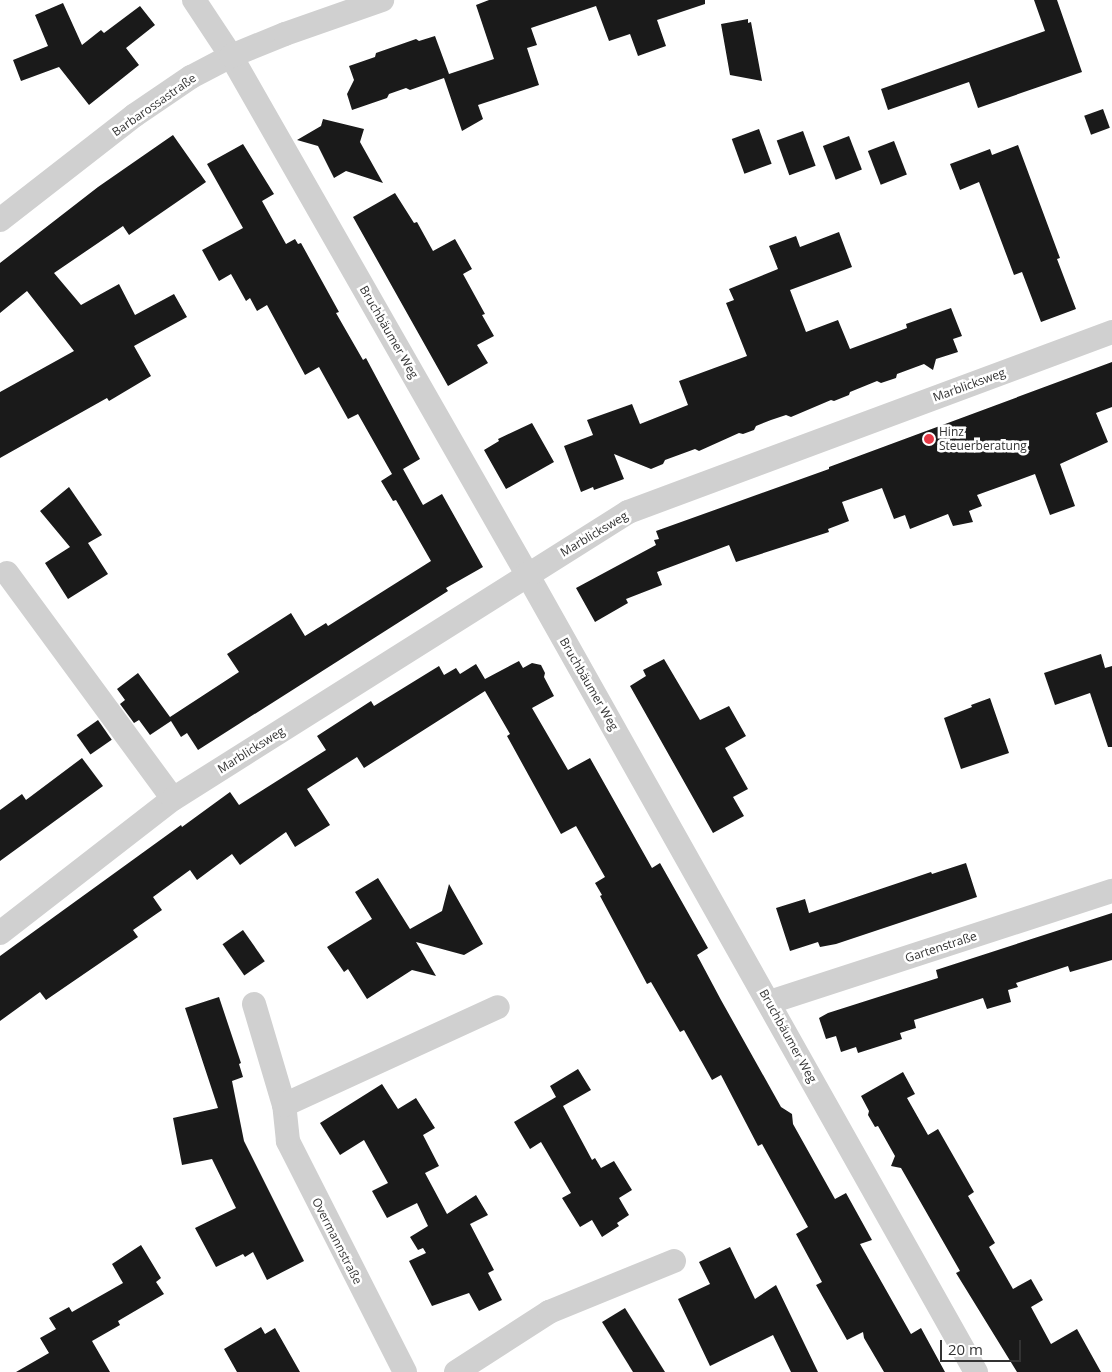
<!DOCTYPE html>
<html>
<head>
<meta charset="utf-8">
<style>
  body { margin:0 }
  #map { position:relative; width:1112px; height:1372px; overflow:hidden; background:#fff; font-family:"Open Sans",sans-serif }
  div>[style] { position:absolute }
  .building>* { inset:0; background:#1a1a1a; transform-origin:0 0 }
  .minor>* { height:24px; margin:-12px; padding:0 12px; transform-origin:12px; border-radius:12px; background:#d0d0d0 }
  .dots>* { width:14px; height:14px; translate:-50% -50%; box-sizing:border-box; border:2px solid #fff; border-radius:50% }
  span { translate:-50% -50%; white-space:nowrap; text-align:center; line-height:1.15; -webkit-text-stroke:5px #fff; paint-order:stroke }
  .street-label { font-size:12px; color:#333 }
  .poi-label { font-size:12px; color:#333 }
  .left { translate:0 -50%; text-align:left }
  .scale { position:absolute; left:940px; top:1340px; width:81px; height:22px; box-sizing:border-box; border:2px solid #333; border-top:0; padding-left:6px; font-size:15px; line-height:18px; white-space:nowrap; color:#333; -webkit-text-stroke:4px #fff; paint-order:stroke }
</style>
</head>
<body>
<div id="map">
  <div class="building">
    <div style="clip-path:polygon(489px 0,705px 0,705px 4px,657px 20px,666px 46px,638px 56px,630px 34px,609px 41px,596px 6px,531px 28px,537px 45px,527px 48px,539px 85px,478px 105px,483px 119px,462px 131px,444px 78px,410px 90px,406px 88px,389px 94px,387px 98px,352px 110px,347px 94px,354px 80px,349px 66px,375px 57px,376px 53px,416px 39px,419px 41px,435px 36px,449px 74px,494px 59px,476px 5px)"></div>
    <div style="clip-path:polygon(1034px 0,1057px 0,1082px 72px,978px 108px,969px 82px,888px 110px,881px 89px,1045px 31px)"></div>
    <div style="clip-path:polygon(63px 3px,82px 45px,101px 30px,104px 33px,140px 6px,155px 25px,126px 48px,139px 65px,89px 105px,59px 67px,21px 81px,13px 60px,48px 46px,35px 15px)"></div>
    <div style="clip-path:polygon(748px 19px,748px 23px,751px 22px,762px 81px,730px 75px,721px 24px)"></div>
    <div style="left:1103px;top:109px;width:20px;height:20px;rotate:70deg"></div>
    <div style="clip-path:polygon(323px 119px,364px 129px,360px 142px,383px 183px,346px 171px,334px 178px,318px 146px,297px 140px,321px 126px)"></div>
    <div style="left:759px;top:129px;width:37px;height:29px;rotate:70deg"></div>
    <div style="left:803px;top:131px;width:37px;height:28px;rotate:70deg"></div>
    <div style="clip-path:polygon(173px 135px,206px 182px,129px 235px,123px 226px,54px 273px,81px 305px,119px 284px,135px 315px,174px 294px,187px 317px,134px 346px,151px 376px,109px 401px,107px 398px,0 458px,0 392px,74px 351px,27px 291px,0 313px,0 263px,98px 187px)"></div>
    <div style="left:849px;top:136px;width:36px;height:28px;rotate:69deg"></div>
    <div style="left:894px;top:141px;width:36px;height:28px;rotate:69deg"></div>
    <div style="clip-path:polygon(243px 144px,274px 194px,262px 201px,286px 244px,295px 239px,298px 244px,301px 243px,339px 312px,336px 313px,363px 360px,366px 358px,420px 459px,403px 469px,423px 505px,442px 494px,483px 567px,446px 588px,448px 591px,198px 750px,187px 733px,181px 737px,171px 721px,150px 735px,139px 720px,134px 723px,120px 704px,125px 700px,117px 689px,138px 673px,170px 717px,239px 672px,227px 654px,291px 613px,305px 636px,326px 623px,328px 626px,431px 561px,396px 500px,393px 501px,381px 481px,392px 474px,358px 414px,348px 419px,319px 367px,305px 375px,267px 305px,257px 311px,250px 298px,246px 301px,231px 274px,219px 281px,202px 250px,243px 228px,207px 164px)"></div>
    <div style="clip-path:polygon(1018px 145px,1060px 258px,1057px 259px,1076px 309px,1041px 322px,1022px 272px,1014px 275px,979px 182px,960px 190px,950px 164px,990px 149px,992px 155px)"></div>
    <div style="clip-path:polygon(395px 193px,414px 223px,417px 222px,433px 251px,455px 239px,472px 269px,463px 274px,485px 314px,482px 315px,494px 336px,477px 345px,488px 363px,448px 386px,353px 217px)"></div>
    <div style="clip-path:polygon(839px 232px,852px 267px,790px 290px,806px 332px,838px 320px,850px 349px,907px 328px,906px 324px,951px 308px,962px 336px,953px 339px,958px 352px,936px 359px,933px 370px,924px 364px,897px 374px,896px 378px,881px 383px,877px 381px,850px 392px,849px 395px,834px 401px,831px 400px,791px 417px,786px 415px,771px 420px,756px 426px,754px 430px,743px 434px,739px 433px,699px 451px,695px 449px,665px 460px,663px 464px,651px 469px,614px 454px,624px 479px,594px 490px,593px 487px,581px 492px,564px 446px,593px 435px,587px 420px,632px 404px,640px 424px,688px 405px,679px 381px,747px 356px,726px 303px,734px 300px,729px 289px,778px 269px,769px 246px,796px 236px,800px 247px)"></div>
    <div style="clip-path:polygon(1112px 362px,1112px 407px,1096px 413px,1108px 442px,1060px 464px,1075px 506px,1050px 515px,1035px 474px,977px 495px,982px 506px,969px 511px,973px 522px,953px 526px,948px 514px,910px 529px,905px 515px,894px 519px,882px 488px,842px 502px,849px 521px,828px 529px,829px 532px,736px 562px,729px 545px,657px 572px,662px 585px,626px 599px,628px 603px,595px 622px,576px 588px,656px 545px,654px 540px,659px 539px,656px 531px,829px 469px,829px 467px)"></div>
    <div style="clip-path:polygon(532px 423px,554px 462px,506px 489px,484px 450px,499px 441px,498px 439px)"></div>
    <div style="clip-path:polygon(69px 487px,102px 535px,88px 543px,108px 574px,68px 599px,45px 563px,70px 547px,40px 511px)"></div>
    <div style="clip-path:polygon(1101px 654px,1105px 668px,1112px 666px,1112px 747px,1108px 747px,1090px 693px,1055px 705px,1044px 673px)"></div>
    <div style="clip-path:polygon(664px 659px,700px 720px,729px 706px,746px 736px,725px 748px,748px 789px,733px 797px,744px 816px,713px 833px,630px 686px,646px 676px,643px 670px)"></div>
    <div style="clip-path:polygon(519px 661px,523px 668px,532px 663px,541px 665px,545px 673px,544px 677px,554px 696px,532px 708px,568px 770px,590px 758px,652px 868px,660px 863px,708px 948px,697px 955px,721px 1000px,781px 1107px,792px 1114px,793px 1124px,835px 1199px,846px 1193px,872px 1240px,860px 1244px,911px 1334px,921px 1328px,945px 1372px,884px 1372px,864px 1338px,863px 1332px,847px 1340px,816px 1285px,822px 1282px,796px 1234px,808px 1227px,762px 1144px,758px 1146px,721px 1075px,712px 1080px,684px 1030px,680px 1032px,651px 982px,647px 984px,600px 896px,602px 895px,595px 883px,605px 877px,576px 826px,561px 834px,507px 736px,510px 734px,485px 691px,364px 768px,357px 757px,307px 789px,330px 825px,295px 847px,286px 832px,240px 865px,232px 854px,197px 880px,190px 870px,153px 897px,162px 910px,133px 930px,138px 937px,46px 1000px,40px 992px,0 1021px,0 956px,181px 825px,182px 827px,230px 792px,239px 805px,326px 750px,317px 736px,371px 701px,374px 706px,439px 666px,444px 675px,456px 668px,460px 674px,476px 664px,485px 679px)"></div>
    <div style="clip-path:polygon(990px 698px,1009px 753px,961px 769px,944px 718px,972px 707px,971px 705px)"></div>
    <div style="left:98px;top:720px;width:24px;height:26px;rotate:55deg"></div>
    <div style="clip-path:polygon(82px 758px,103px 786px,0 861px,0 810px,22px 794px,26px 800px)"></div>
    <div style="clip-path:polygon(966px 863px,977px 897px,836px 944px,820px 947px,818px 942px,790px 951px,776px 908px,805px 899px,809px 913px,931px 872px,932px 874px)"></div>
    <div style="clip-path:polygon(378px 878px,410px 929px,442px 911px,449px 884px,483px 944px,464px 955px,416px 942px,436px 976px,412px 970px,367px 999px,348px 969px,344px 972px,327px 947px,372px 919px,355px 892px)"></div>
    <div style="clip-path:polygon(1112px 913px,1112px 960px,1070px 972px,1068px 966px,1016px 983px,1018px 987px,1008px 990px,1011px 1002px,987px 1009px,983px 998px,914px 1020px,916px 1028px,900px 1033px,902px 1039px,858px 1053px,856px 1047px,841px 1052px,836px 1036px,826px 1039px,819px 1018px,828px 1013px,938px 978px,936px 970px)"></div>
    <div style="left:243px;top:930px;width:38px;height:25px;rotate:55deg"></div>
    <div style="clip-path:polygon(219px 997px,241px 1063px,239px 1064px,243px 1077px,232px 1081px,244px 1141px,304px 1261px,267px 1280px,253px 1252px,245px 1257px,243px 1254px,216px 1267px,195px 1228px,236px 1208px,212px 1159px,182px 1165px,173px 1118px,218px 1108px,185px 1008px)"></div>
    <div style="clip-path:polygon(578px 1069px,591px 1090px,563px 1106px,592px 1160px,595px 1158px,601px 1168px,614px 1161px,632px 1190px,619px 1198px,629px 1215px,617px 1223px,619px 1226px,602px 1237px,592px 1220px,580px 1227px,562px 1198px,571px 1193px,541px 1142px,530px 1149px,514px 1122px,556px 1097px,550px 1086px)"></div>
    <div style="clip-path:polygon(903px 1072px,915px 1094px,907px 1098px,928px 1135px,938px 1129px,974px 1192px,968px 1196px,995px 1243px,989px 1247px,1013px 1289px,1031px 1279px,1043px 1300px,1031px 1307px,1051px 1344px,1077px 1329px,1101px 1372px,1017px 1372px,956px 1273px,960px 1271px,901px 1168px,891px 1166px,895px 1156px,878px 1126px,875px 1127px,868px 1115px,869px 1111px,861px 1096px)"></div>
    <div style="clip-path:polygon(382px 1084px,398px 1109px,416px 1098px,435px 1128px,423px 1135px,439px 1166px,425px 1173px,447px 1214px,476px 1195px,488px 1215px,470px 1224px,494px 1270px,488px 1273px,502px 1300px,479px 1311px,469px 1293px,432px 1306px,409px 1261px,426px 1253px,423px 1248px,418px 1250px,410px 1237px,428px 1226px,417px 1203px,387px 1218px,372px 1191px,388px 1183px,364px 1140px,340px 1155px,320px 1123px)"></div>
    <div style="clip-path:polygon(141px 1245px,161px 1278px,156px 1282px,164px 1294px,118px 1321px,120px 1325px,92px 1341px,110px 1372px,16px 1372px,49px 1353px,40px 1338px,56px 1329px,49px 1318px,69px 1307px,72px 1312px,123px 1283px,112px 1264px)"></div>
    <div style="clip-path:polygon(730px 1247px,755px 1299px,776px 1285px,818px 1372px,791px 1372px,773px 1335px,710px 1366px,678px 1299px,710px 1284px,699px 1262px)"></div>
    <div style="clip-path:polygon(625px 1308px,665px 1372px,633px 1372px,602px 1322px)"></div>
    <div style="clip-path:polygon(261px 1327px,265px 1334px,275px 1328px,300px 1372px,237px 1372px,224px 1349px)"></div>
  </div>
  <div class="minor">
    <div style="left:194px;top:0;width:67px;rotate:56.5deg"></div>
    <div style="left:231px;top:56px;width:597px;rotate:60.26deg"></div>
    <div style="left:527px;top:574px;width:916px;rotate:60.64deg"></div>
    <div style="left:0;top:220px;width:171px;rotate:-37.9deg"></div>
    <div style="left:135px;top:115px;width:68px;rotate:-34.2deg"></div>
    <div style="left:191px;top:77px;width:45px;rotate:-27.7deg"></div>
    <div style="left:231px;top:56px;width:58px;rotate:-22.2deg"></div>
    <div style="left:285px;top:34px;width:103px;rotate:-19.3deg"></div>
    <div style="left:7px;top:573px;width:280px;rotate:53.7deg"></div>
    <div style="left:0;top:933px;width:219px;rotate:-37.8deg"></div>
    <div style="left:173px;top:799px;width:538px;rotate:-32.24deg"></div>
    <div style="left:628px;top:512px;width:516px;rotate:-20.4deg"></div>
    <div style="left:770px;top:1002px;width:360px;rotate:-18deg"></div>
    <div style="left:254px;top:1004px;width:105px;rotate:73.5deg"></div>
    <div style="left:405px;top:1372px;width:259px;rotate:-116.9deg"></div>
    <div style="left:288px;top:1141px;width:36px;rotate:-96deg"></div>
    <div style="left:284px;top:1105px;width:235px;rotate:-24.6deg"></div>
    <div style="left:456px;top:1372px;width:111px;rotate:-32.8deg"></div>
    <div style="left:549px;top:1312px;width:135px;rotate:-22.2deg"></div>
  </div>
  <div class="dots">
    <div style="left:929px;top:439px;background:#e63946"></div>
  </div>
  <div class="street-label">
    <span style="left:154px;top:105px;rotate:-35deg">Barbarossastraße</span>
    <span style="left:389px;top:332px;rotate:60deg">Bruchbäumer Weg</span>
    <span style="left:969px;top:385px;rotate:-20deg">Marblicksweg</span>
    <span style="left:594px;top:534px;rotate:-31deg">Marblicksweg</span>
    <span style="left:589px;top:684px;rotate:60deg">Bruchbäumer Weg</span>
    <span style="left:251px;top:750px;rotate:-32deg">Marblicksweg</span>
    <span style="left:941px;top:947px;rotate:-18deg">Gartenstraße</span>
    <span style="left:788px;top:1036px;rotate:61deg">Bruchbäumer Weg</span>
    <span style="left:337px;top:1241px;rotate:63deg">Overmannstraße</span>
  </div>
  <div class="poi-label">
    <span class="left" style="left:939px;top:439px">Hinz<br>Steuerberatung</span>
  </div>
  <div class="scale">20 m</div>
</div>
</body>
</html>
